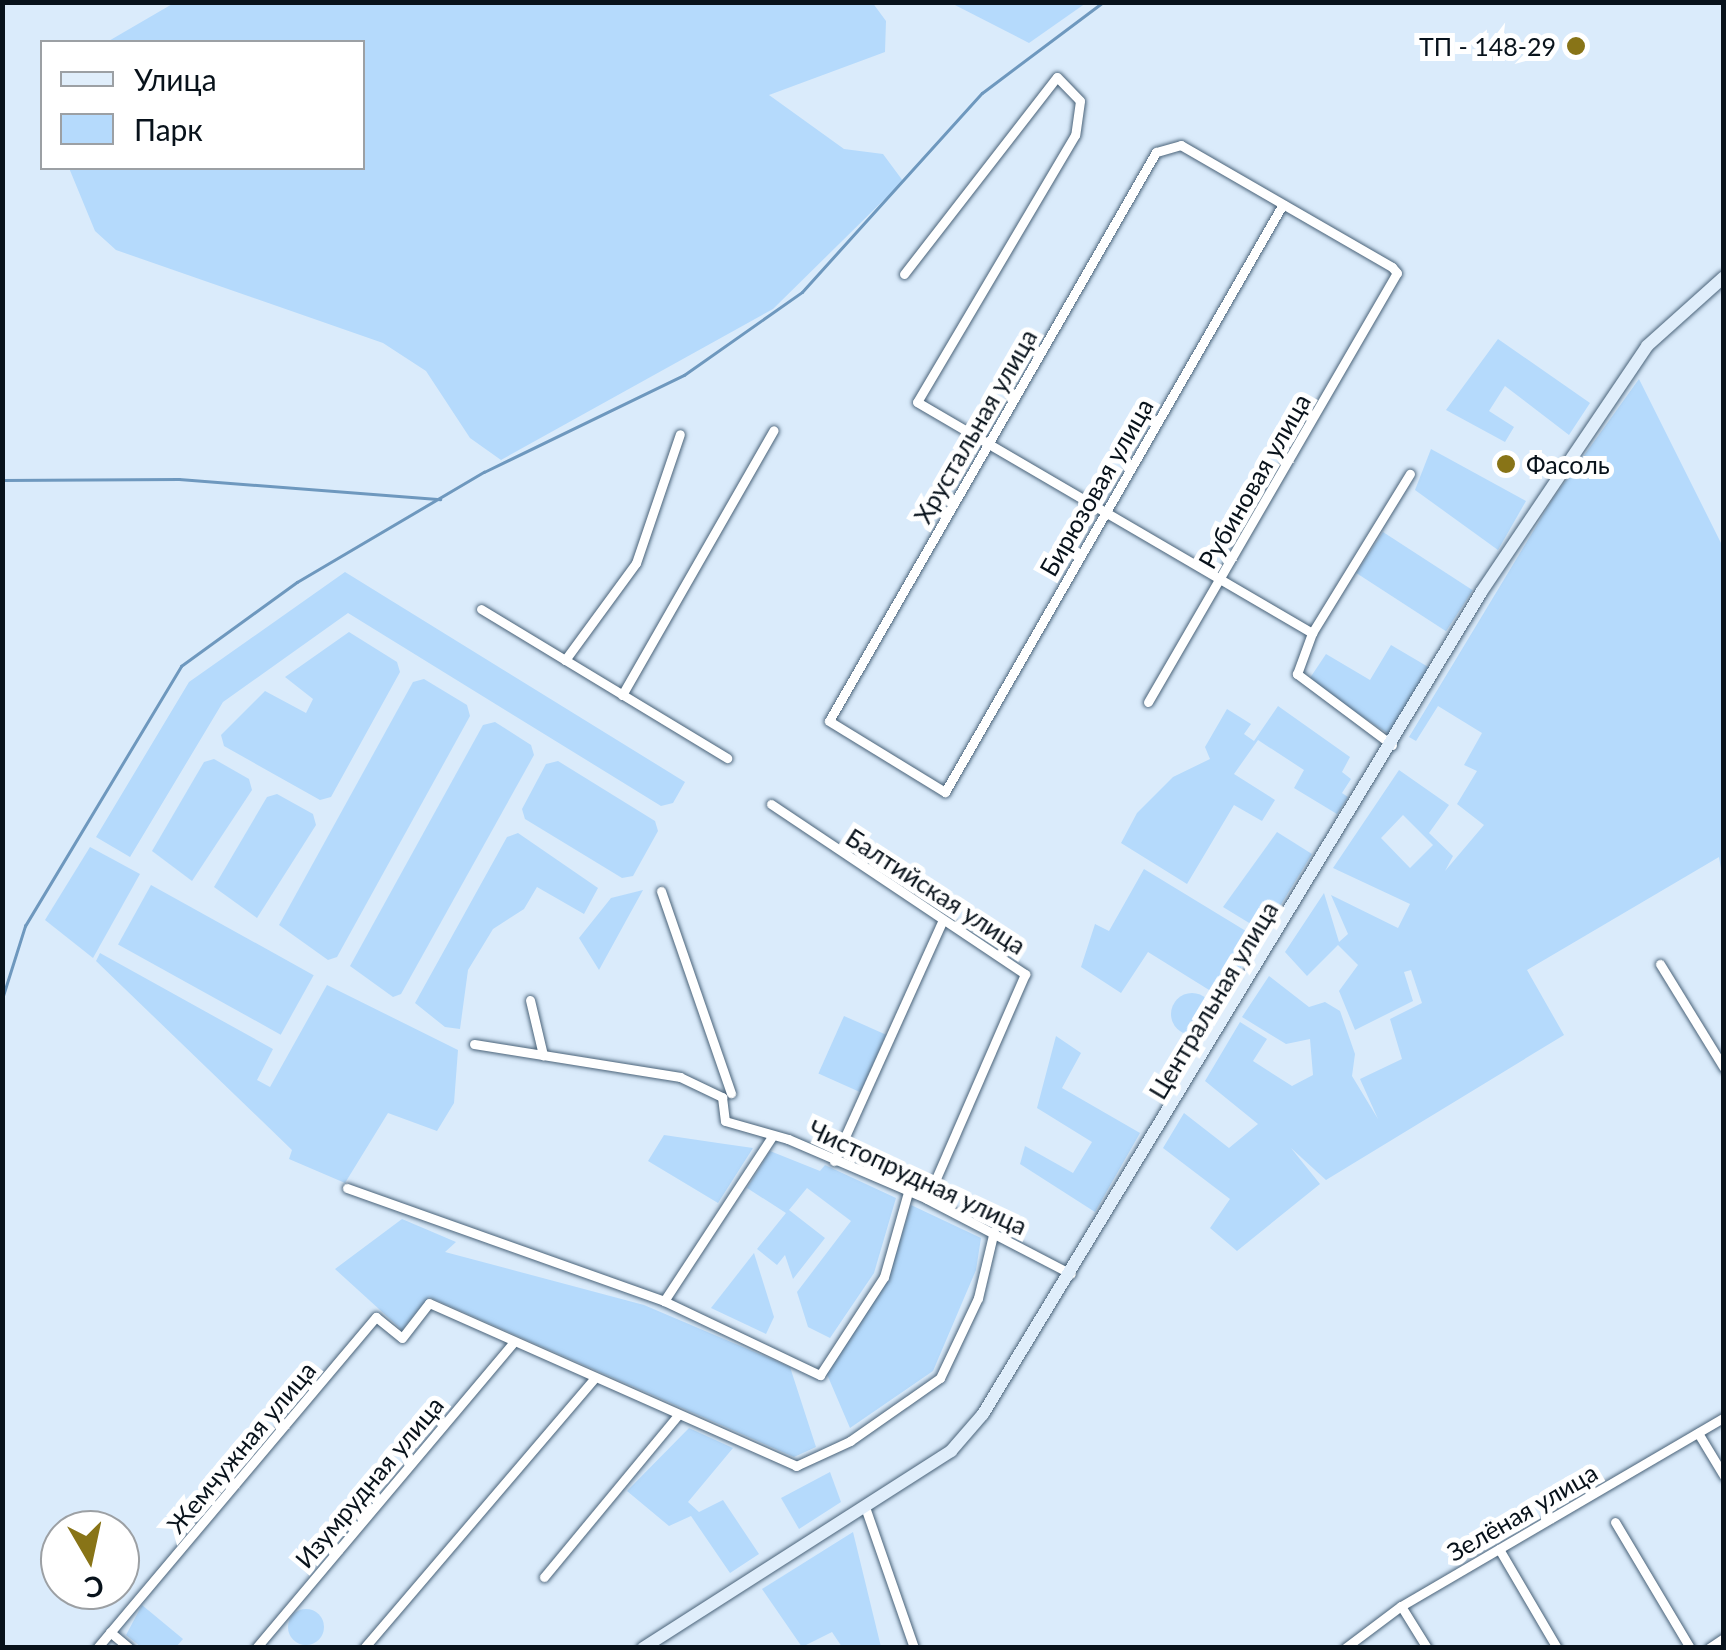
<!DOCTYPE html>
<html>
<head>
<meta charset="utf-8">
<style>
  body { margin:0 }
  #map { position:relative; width:1726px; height:1650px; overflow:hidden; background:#daebfb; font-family:Lato,sans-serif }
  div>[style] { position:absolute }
  .green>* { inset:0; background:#b5dafc; transform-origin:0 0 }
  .round { border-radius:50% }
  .stream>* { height:2.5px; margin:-1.25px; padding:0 1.25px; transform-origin:1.25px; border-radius:1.25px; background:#6e98be }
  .roads { filter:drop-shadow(0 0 2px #4a6379) drop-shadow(0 0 2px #4a6379) }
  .street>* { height:9px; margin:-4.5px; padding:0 4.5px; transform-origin:4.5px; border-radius:4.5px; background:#fff }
  .secondary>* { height:12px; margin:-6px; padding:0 6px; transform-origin:6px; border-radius:6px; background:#e0eefb }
  .dots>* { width:28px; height:28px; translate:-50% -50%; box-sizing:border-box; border:5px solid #fff; border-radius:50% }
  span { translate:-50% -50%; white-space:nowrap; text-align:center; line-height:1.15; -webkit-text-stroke:10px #fff; paint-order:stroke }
  .poi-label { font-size:25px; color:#08121b }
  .right { translate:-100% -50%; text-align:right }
  .left { translate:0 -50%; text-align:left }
  .street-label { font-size:25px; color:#08121b }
  .frame { position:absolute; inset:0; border:5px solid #08121b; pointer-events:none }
  .legend { position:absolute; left:40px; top:40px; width:325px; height:130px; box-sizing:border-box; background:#fff; border:2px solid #9ca0a4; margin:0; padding:12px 18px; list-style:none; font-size:30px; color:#08121b }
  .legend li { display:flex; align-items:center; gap:20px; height:50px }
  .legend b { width:50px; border:2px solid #9ca0a4 }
  .north { position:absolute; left:40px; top:1510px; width:100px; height:100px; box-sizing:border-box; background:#fff; border:2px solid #9ca0a4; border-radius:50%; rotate:171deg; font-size:28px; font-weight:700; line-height:40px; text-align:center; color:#08121b }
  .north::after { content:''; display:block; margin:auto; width:35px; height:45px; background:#887417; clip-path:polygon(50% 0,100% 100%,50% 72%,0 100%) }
</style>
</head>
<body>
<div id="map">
  <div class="green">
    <div style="clip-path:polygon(872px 2px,886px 21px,885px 52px,769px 95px,844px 149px,883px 154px,903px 181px,773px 309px,501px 460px,470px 438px,426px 371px,383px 343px,116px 250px,95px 231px,69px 168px,362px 168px,362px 42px,107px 42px,174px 3px)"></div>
    <div style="clip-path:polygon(951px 3px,1086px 3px,1029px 43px)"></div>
    <div style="clip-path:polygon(1498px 339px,1590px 403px,1569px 435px,1505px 386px,1489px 411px,1514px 427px,1505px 442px,1446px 410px)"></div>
    <div style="clip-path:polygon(evenodd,1639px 379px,1723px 547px,1723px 880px,1719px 857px,1527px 970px,1564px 1035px,1326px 1180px,1291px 1148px,1320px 1184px,1237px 1251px,1210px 1228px,1230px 1199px,1163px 1148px,1184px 1113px,1229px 1148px,1258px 1124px,1205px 1081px,1240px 1022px,1267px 1039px,1253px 1061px,1292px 1086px,1313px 1075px,1310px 1039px,1286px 1044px,1242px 1017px,1269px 976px,1309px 1007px,1325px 1002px,1340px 1011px,1355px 1054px,1352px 1076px,1378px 1119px,1360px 1079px,1402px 1059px,1390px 1019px,1422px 1003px,1411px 970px,1404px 972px,1413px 1001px,1355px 1030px,1339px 991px,1358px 965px,1338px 945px,1307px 976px,1285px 952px,1324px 893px,1339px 942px,1348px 934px,1331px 895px,1398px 928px,1410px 904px,1333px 868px,1399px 770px,1449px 805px,1429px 833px,1453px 856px,1445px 871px,1484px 825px,1457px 804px,1477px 771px,1464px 765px,1482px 733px,1438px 706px,1416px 741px,1409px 737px,1552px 500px,1639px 379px,1403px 815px,1433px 845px,1410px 868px,1381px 838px,1403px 815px)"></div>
    <div style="clip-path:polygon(1431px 449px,1526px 501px,1498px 550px,1415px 490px)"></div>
    <div style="left:1383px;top:532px;width:107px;height:49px;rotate:33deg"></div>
    <div style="clip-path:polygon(345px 572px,685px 782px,673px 803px,661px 806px,348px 613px,223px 702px,130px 857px,96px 837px,189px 682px)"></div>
    <div style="clip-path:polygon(349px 632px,397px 662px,400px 672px,331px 797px,320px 800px,224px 746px,221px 735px,265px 691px,306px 713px,313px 699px,285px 677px)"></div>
    <div style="clip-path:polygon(1391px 645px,1430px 668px,1389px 734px,1308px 681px,1326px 654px,1370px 680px)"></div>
    <div style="clip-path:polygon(424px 679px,467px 705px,470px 716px,337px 957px,328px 960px,279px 925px,413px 682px)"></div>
    <div style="clip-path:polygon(1278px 706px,1350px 757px,1342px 772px,1351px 779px,1342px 793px,1348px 797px,1337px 814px,1294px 788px,1304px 770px,1258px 740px,1234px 774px,1275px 800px,1262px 821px,1234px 805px,1187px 884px,1121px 843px,1137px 813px,1173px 777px,1210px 759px,1205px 747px,1227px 709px,1251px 724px,1244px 734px,1254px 741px)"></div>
    <div style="clip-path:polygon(495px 722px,531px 745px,534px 755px,401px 994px,393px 997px,350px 966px,483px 725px)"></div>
    <div style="clip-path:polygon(214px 759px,249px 779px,252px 790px,192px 881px,152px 851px,204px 762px)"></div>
    <div style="clip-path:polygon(558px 761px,655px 821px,658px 831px,633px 876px,622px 878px,525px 819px,522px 809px,546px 764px)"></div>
    <div style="clip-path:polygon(277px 794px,313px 814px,316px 825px,257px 918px,214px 887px,267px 797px)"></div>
    <div style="clip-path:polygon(1277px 832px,1312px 854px,1264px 932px,1223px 907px)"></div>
    <div style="clip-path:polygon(518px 833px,598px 888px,584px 914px,537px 887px,524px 909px,493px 929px,468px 970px,460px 1029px,445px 1027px,415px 1003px,507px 837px)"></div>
    <div style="clip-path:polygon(90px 847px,140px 874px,93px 958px,45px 920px)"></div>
    <div style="clip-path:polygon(1144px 869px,1259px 939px,1222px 998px,1148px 952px,1121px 993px,1081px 967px,1095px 924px,1109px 931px)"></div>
    <div style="left:151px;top:885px;width:186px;height:68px;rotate:29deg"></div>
    <div style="clip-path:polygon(643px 890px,627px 919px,599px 970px,579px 938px,611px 898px)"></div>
    <div style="clip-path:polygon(100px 953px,273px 1049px,257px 1080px,270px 1087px,327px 985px,458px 1050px,454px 1103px,437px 1131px,388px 1113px,345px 1183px,289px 1159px,292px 1150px,96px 961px)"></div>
    <div class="round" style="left:1171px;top:993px;width:42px;height:42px"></div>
    <div style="left:844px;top:1016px;width:46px;height:63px;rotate:24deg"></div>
    <div style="clip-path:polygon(1056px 1036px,1081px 1053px,1062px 1088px,1140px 1133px,1095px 1212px,1020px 1164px,1025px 1146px,1073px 1173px,1092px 1142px,1037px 1108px)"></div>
    <div style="clip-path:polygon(664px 1135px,718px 1143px,753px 1148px,718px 1203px,648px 1161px)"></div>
    <div style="clip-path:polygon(770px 1151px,820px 1171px,825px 1165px,896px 1198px,874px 1273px,830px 1338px,808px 1327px,797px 1292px,851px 1221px,807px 1188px,789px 1210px,825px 1238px,793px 1279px,785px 1255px,777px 1265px,757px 1249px,786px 1213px,747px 1188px)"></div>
    <div style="clip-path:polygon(911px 1205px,981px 1238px,976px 1270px,933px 1371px,850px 1428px,826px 1372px,888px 1280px)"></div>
    <div style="clip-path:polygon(402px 1219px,456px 1242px,445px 1252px,644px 1305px,790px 1367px,816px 1447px,794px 1457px,429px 1297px,402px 1330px,335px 1269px)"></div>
    <div style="clip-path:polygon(754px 1253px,774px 1317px,766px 1334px,711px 1308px)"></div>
    <div style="clip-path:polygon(689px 1428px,733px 1448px,688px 1502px,699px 1512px,723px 1500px,759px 1554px,730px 1573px,691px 1516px,669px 1526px,627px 1491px)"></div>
    <div style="clip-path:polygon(830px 1472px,841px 1502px,799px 1529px,781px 1498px)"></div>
    <div style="clip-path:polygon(853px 1532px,881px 1647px,842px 1647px,832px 1632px,802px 1647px,762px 1589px)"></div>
    <div style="clip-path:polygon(142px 1605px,183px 1639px,176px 1647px,141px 1647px,126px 1635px)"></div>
    <div class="round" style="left:288px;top:1609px;width:36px;height:36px"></div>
  </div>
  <div class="stream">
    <div style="left:2px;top:480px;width:177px;rotate:-0.3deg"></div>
    <div style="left:179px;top:479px;width:262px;rotate:4.4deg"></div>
    <div style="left:2px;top:999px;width:77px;rotate:-72.5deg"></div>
    <div style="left:25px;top:926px;width:303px;rotate:-59deg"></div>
    <div style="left:181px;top:666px;width:143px;rotate:-35.9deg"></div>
    <div style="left:297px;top:582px;width:217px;rotate:-30.5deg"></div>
    <div style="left:484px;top:472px;width:222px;rotate:-25.9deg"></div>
    <div style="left:684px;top:375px;width:144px;rotate:-35.1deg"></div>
    <div style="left:802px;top:292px;width:268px;rotate:-47.9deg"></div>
    <div style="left:982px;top:93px;width:151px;rotate:-36.9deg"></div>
  </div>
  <div class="roads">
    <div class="street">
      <div style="left:904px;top:274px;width:249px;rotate:-52.2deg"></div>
      <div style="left:1057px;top:77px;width:33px;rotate:46deg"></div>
      <div style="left:1080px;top:101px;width:34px;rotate:98deg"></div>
      <div style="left:1075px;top:135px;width:310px;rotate:120.6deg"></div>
      <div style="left:917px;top:402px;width:458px;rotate:30.3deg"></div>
      <div style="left:481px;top:609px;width:288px;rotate:31.2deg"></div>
      <div style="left:565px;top:660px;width:120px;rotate:-53.8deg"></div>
      <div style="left:636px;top:563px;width:136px;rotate:-71.2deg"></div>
      <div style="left:622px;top:695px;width:305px;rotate:-60.2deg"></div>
      <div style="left:1148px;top:702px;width:496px;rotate:-59.9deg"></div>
      <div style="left:1397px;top:273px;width:8px;rotate:-130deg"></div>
      <div style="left:1392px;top:267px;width:244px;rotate:-150deg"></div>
      <div style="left:1181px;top:145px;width:26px;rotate:164deg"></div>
      <div style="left:1156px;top:152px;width:656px;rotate:119.89deg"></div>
      <div style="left:829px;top:721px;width:136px;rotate:31.5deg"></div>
      <div style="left:945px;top:792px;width:678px;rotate:-60.11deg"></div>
      <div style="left:1392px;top:745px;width:119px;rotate:-143.2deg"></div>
      <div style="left:1297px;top:674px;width:44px;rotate:-69.9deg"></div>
      <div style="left:1312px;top:633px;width:187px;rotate:-58.4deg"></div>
      <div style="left:771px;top:804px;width:306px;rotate:33.8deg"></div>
      <div style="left:1025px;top:974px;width:245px;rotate:113.5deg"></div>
      <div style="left:661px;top:891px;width:214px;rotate:70.9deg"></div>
      <div style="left:1660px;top:964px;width:122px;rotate:58.4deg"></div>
      <div style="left:530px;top:1000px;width:57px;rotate:76.7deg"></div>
      <div style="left:474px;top:1044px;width:209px;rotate:9.1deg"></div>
      <div style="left:680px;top:1077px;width:47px;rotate:25.5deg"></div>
      <div style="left:722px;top:1097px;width:24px;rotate:83deg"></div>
      <div style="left:725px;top:1121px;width:66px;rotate:15.9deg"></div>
      <div style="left:788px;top:1139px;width:151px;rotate:23.3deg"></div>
      <div style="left:927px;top:1199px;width:162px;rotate:27.5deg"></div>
      <div style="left:834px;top:1161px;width:262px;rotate:-65.7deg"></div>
      <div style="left:347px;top:1188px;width:337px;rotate:19.6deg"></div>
      <div style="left:664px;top:1301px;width:173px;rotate:25.4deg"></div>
      <div style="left:820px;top:1375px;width:117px;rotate:-56.9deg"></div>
      <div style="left:884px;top:1277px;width:88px;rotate:-74.2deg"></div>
      <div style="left:664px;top:1301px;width:195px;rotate:-56.7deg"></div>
      <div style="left:1698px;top:1433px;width:50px;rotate:58.8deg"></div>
      <div style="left:865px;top:1507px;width:149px;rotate:70.8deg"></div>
      <div style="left:1615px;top:1522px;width:147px;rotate:59.2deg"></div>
      <div style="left:1499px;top:1549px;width:115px;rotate:59.6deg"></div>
      <div style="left:544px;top:1577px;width:209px;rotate:-50.4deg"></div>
      <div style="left:1401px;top:1606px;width:49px;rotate:58.2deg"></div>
      <div style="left:110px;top:1632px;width:25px;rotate:40deg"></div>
      <div style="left:97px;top:1648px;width:433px;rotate:-49.9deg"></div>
      <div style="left:376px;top:1317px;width:33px;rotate:39deg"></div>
      <div style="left:402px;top:1338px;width:44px;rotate:-52.4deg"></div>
      <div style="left:429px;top:1303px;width:402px;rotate:23.9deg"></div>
      <div style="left:796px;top:1466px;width:60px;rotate:-24.8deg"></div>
      <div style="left:850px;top:1441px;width:110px;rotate:-35deg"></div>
      <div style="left:940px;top:1378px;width:89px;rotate:-64.6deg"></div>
      <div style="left:978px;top:1298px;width:69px;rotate:-76.6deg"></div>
      <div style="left:256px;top:1648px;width:400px;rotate:-49.9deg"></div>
      <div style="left:364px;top:1648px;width:354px;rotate:-49.5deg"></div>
      <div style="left:1345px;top:1648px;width:70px;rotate:-36.9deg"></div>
      <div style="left:1401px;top:1606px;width:374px;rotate:-30.3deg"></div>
      <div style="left:1709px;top:1648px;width:18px;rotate:-34deg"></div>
    </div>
    <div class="secondary">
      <div style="left:643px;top:1648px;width:366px;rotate:-32.6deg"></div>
      <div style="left:951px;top:1451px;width:49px;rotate:-49.1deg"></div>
      <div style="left:983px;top:1414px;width:962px;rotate:-58.77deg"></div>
      <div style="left:1482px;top:591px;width:295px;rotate:-56deg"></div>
      <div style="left:1647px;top:346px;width:103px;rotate:-41.9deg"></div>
    </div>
  </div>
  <div class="dots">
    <div style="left:1576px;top:46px;background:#887417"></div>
    <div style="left:1506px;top:464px;background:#887417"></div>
  </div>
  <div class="poi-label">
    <span class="right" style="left:1556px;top:46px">ТП - 148-29</span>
    <span class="left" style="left:1526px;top:464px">Фасоль</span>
  </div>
  <div class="street-label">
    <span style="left:975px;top:426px;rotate:-60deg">Хрустальная улица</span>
    <span style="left:1254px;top:481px;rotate:-60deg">Рубиновая улица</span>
    <span style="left:1096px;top:487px;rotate:-60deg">Бирюзовая улица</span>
    <span style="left:936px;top:891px;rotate:33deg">Балтийская улица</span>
    <span style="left:1213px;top:1000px;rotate:-59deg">Центральная улица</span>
    <span style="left:918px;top:1177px;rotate:25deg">Чистопрудная улица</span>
    <span style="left:241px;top:1447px;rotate:-50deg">Жемчужная улица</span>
    <span style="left:369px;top:1482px;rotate:-50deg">Изумрудная улица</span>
    <span style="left:1522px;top:1512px;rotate:-30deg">Зелёная улица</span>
  </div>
  <div class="frame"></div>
  <ul class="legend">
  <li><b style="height:12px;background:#e0eefb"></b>Улица</li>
  <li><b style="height:28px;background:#b5dafc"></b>Парк</li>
  </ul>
  <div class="north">С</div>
</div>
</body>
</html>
